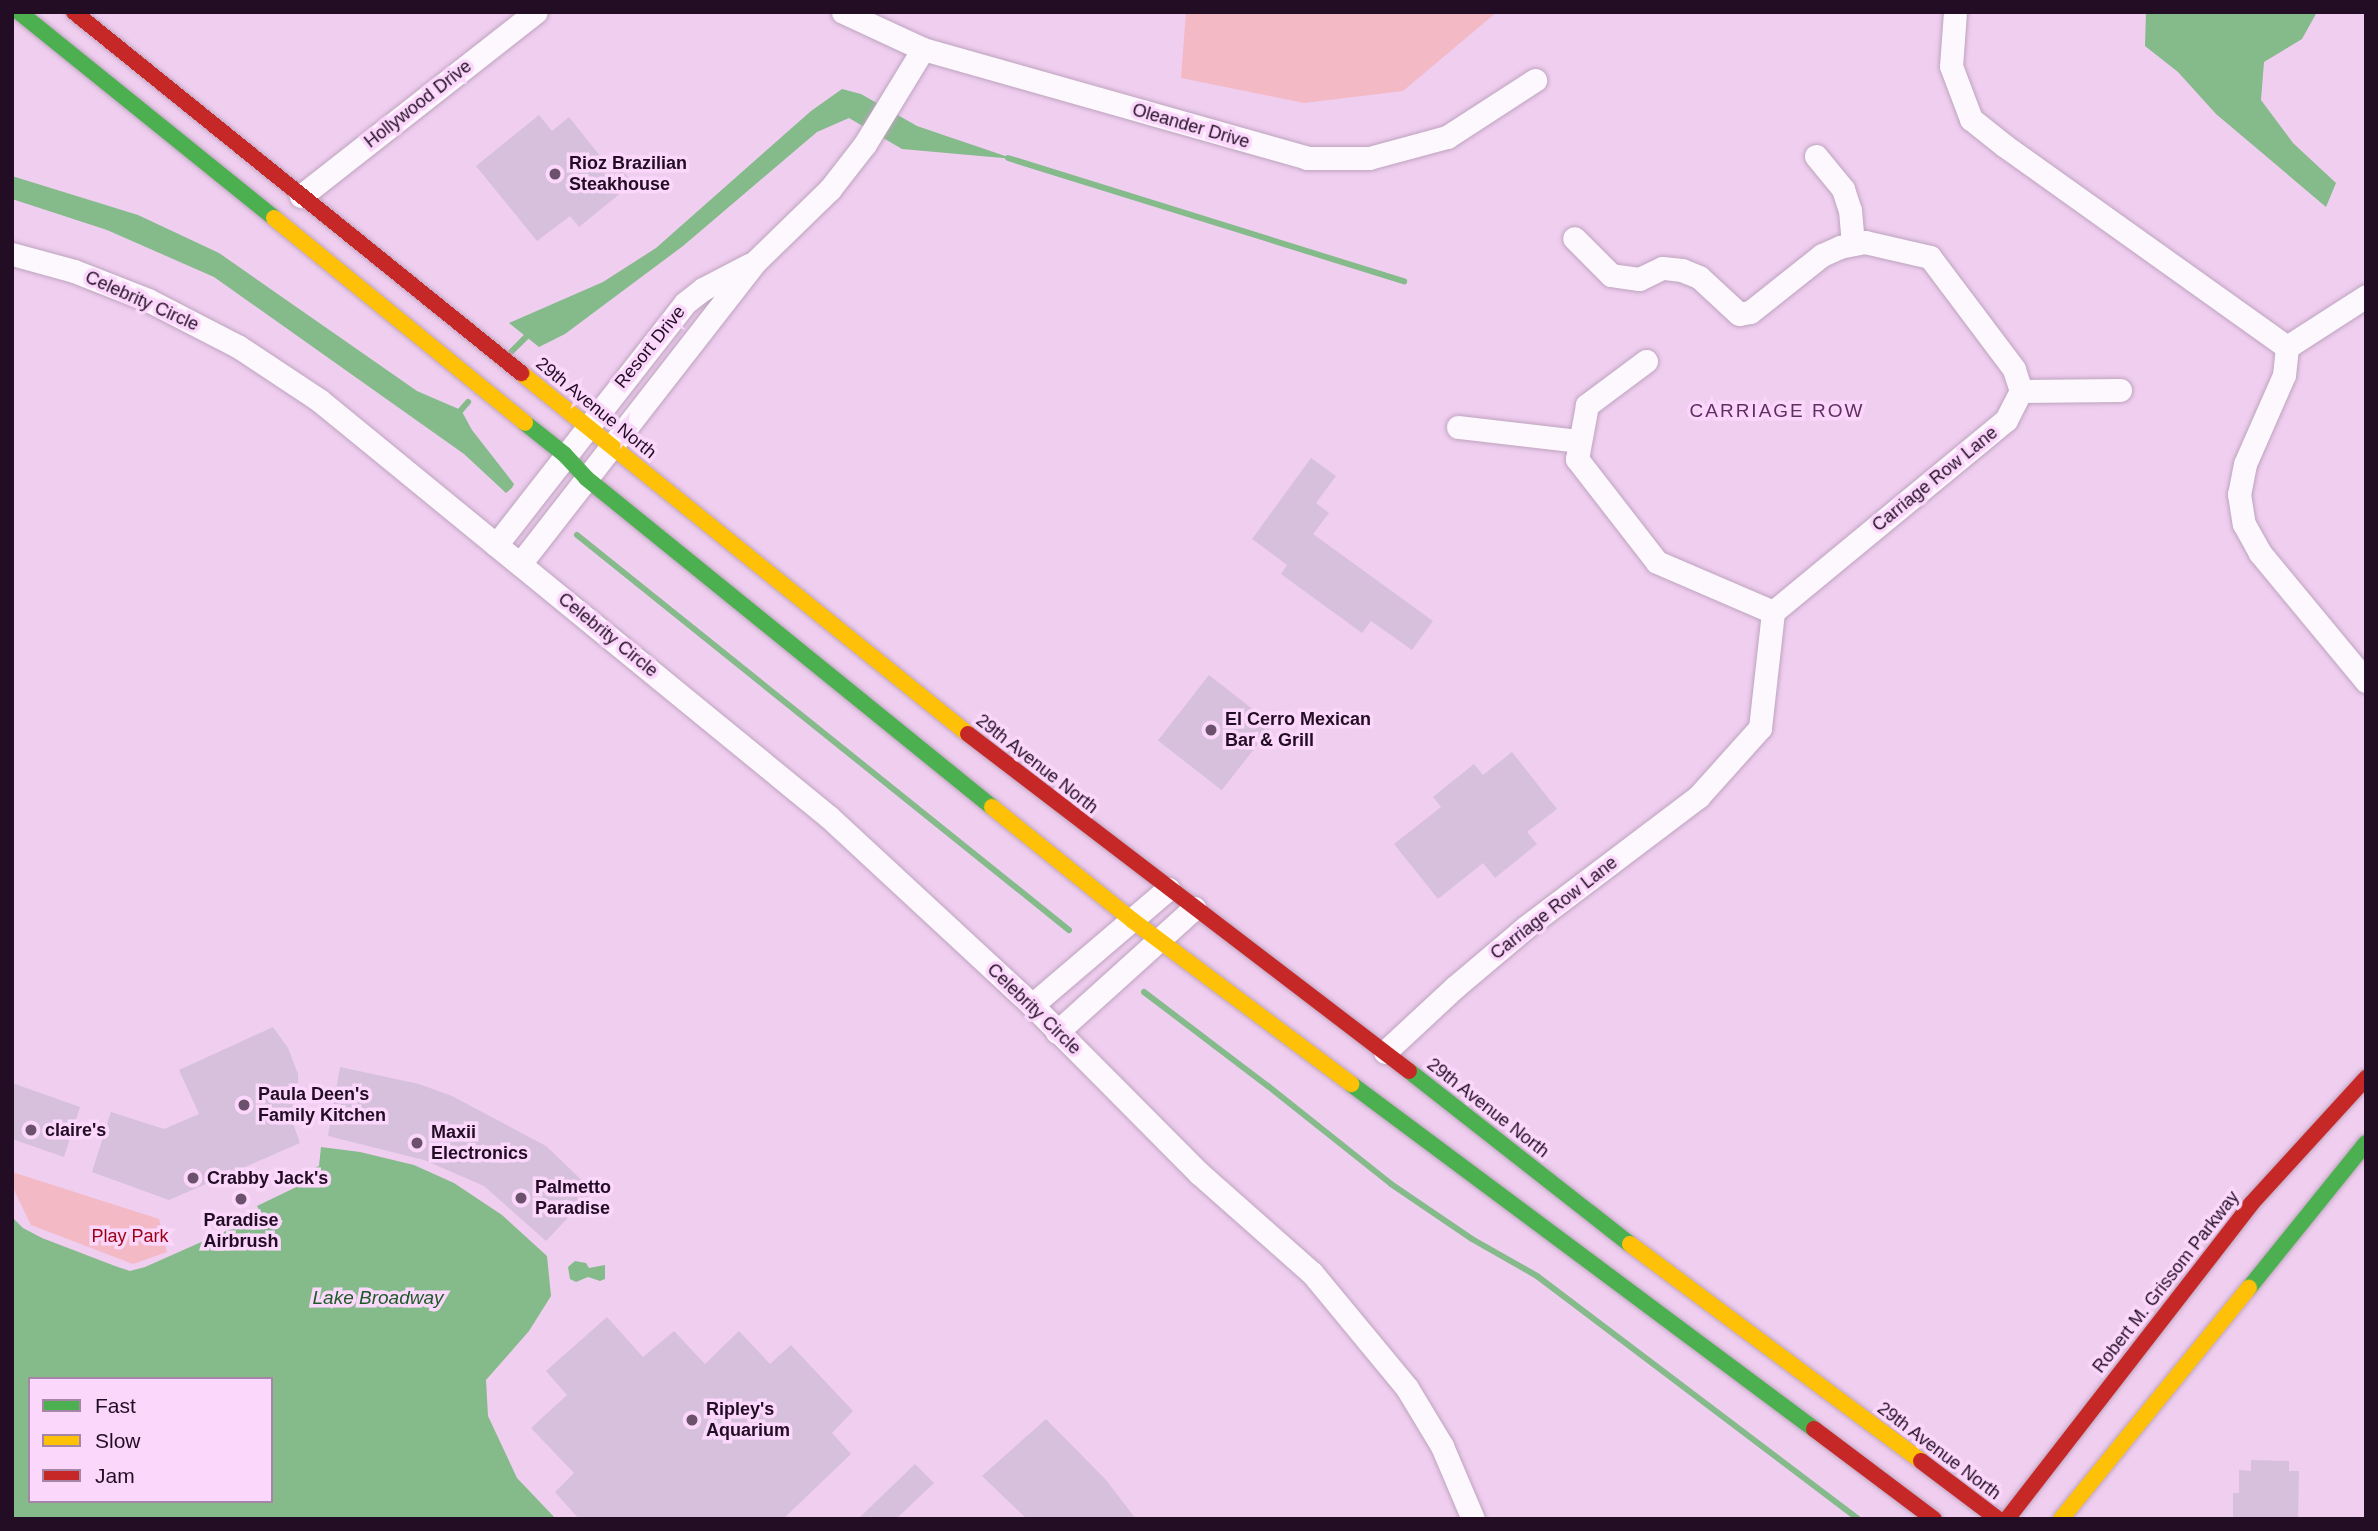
<!DOCTYPE html>
<html>
<head>
<meta charset="utf-8">
<style>
  body { margin:0 }
  #map { position:relative; width:2378px; height:1531px; overflow:hidden; background:#f0cef0; font-family:Arial,sans-serif }
  div>[style] { position:absolute }
  .green>* { inset:0; background:#f3b9c4 }
  .water>* { inset:0; background:#85ba8b }
  .stream>* { height:6px; margin:-3px; padding:0 3px; transform-origin:3px; border-radius:3px; background:#85ba8b }
  .building>* { inset:0; background:#d6c0dc; transform-origin:0 0 }
  .roads { filter:drop-shadow(0 0 2px #bda4be) drop-shadow(0 0 2px #bda4be) }
  .street>* { height:23px; margin:-11.5px; padding:0 11.5px; transform-origin:11.5px; border-radius:11.5px; background:#fdf8fd }
  .fast>* { height:16px; margin:-8px; padding:0 8px; transform-origin:8px; border-radius:8px; background:#4caf50 }
  .slow>* { height:16px; margin:-8px; padding:0 8px; transform-origin:8px; border-radius:8px; background:#ffc107 }
  .jam>* { height:16px; margin:-8px; padding:0 8px; transform-origin:8px; border-radius:8px; background:#c62828 }
  .dots>* { width:19px; height:19px; translate:-50% -50%; box-sizing:border-box; border:4px solid #fcd7fc; border-radius:50% }
  span { translate:-50% -50%; white-space:nowrap; text-align:center; line-height:1.15; -webkit-text-stroke:7px #fcd7fc; paint-order:stroke }
  .street-label { font-size:18px; color:#230d24 }
  .poi-label { font-size:18px; color:#230d24; font-weight:700 }
  .left { translate:0 -50%; text-align:left }
  .park-label { font-size:18px; color:#9b0113 }
  .neighbourhood-label { font-size:19px; color:#612e63; letter-spacing:2px }
  .water-label { font-size:19px; color:#1d5b26; font-style:italic }
  .frame { position:absolute; inset:0; border:14px solid #230d24; pointer-events:none }
  .legend { position:absolute; left:28px; top:1377px; width:245px; height:126px; box-sizing:border-box; background:#fcd7fc; border:2px solid #a586a6; margin:0; padding:9px 12px; list-style:none; font-size:21px; color:#230d24 }
  .legend li { display:flex; align-items:center; gap:14px; height:35px }
  .legend b { width:35px; border:2px solid #a586a6 }
</style>
</head>
<body>
<div id="map">
  <div class="green">
    <div style="clip-path:polygon(1186px 12px,1497px 12px,1403px 91px,1304px 103px,1181px 78px)"></div>
    <div style="clip-path:polygon(12px 1172px,159px 1219px,167px 1252px,133px 1264px,31px 1225px,14px 1190px)"></div>
  </div>
  <div class="water">
    <div style="clip-path:polygon(2146px 12px,2317px 12px,2302px 39px,2264px 62px,2261px 100px,2293px 143px,2336px 183px,2326px 207px,2216px 114px,2178px 72px,2145px 46px)"></div>
    <div style="clip-path:polygon(842px 89px,861px 94px,917px 126px,1014px 159px,902px 149px,849px 118px,817px 132px,683px 246px,565px 334px,539px 347px,509px 323px,603px 282px,656px 248px,811px 111px)"></div>
    <div style="clip-path:polygon(12px 176px,138px 215px,219px 253px,417px 391px,461px 410px,472px 430px,514px 484px,512px 488px,506px 493px,464px 454px,214px 277px,107px 230px,12px 199px)"></div>
    <div style="clip-path:polygon(evenodd,321px 1147px,360px 1152px,414px 1165px,454px 1183px,502px 1215px,547px 1256px,551px 1296px,529px 1331px,486px 1380px,488px 1416px,517px 1478px,556px 1519px,12px 1519px,12px 1217px,23px 1228px,42px 1238px,115px 1266px,130px 1271px,145px 1267px,262px 1215px,257px 1206px,315px 1178px,312px 1169px,319px 1166px,321px 1147px,30px 1379px,271px 1379px,271px 1501px,30px 1501px,30px 1379px)"></div>
    <div style="clip-path:polygon(575px 1261px,586px 1263px,589px 1268px,605px 1265px,605px 1279px,600px 1281px,588px 1277px,576px 1282px,570px 1279px,568px 1267px)"></div>
  </div>
  <div class="stream">
    <div style="left:1008px;top:158px;width:415px;rotate:17.3deg"></div>
    <div style="left:511px;top:352px;width:27px;rotate:-45deg"></div>
    <div style="left:455px;top:417px;width:20px;rotate:-49deg"></div>
    <div style="left:577px;top:535px;width:631px;rotate:38.76deg"></div>
    <div style="left:1144px;top:992px;width:156px;rotate:37.2deg"></div>
    <div style="left:1268px;top:1086px;width:157px;rotate:38.5deg"></div>
    <div style="left:1391px;top:1184px;width:98px;rotate:34.2deg"></div>
    <div style="left:1472px;top:1239px;width:75px;rotate:29.6deg"></div>
    <div style="left:1537px;top:1276px;width:403px;rotate:37.1deg"></div>
  </div>
  <div class="building">
    <div style="clip-path:polygon(539px 115px,552px 131px,569px 117px,604px 161px,611px 156px,633px 183px,579px 227px,570px 216px,537px 241px,476px 166px)"></div>
    <div style="clip-path:polygon(1311px 458px,1336px 476px,1316px 503px,1329px 513px,1313px 534px,1433px 621px,1412px 650px,1371px 621px,1362px 633px,1281px 574px,1287px 565px,1252px 539px)"></div>
    <div style="left:1209px;top:675px;width:81px;height:83px;rotate:38deg"></div>
    <div style="clip-path:polygon(1512px 752px,1557px 809px,1527px 832px,1537px 844px,1495px 878px,1483px 863px,1438px 899px,1394px 844px,1441px 807px,1433px 797px,1474px 764px,1483px 775px)"></div>
    <div style="clip-path:polygon(273px 1027px,288px 1048px,298px 1074px,298px 1096px,290px 1115px,300px 1143px,169px 1200px,92px 1172px,111px 1112px,164px 1129px,199px 1114px,179px 1070px)"></div>
    <div style="clip-path:polygon(340px 1067px,419px 1084px,452px 1096px,546px 1146px,593px 1191px,546px 1241px,484px 1186px,424px 1160px,328px 1136px)"></div>
    <div style="clip-path:polygon(12px 1083px,80px 1107px,64px 1157px,12px 1139px)"></div>
    <div style="clip-path:polygon(607px 1317px,643px 1357px,674px 1331px,705px 1364px,739px 1331px,770px 1364px,791px 1345px,853px 1411px,832px 1433px,851px 1454px,783px 1519px,579px 1519px,555px 1492px,574px 1473px,531px 1428px,567px 1395px,546px 1371px)"></div>
    <div style="clip-path:polygon(1046px 1419px,1106px 1480px,1136px 1519px,1027px 1519px,982px 1476px)"></div>
    <div style="clip-path:polygon(2251px 1460px,2289px 1461px,2289px 1471px,2299px 1471px,2298px 1519px,2233px 1519px,2233px 1493px,2239px 1493px,2239px 1470px,2251px 1471px)"></div>
    <div style="clip-path:polygon(915px 1464px,934px 1483px,896px 1519px,858px 1519px)"></div>
  </div>
  <div class="roads">
    <div class="street">
      <div style="left:843px;top:12px;width:88px;rotate:24.8deg"></div>
      <div style="left:923px;top:49px;width:399px;rotate:15.8deg"></div>
      <div style="left:1307px;top:158px;width:62px"></div>
      <div style="left:1369px;top:158px;width:81px;rotate:-15.1deg"></div>
      <div style="left:1447px;top:137px;width:105px;rotate:-32.9deg"></div>
      <div style="left:1955px;top:12px;width:54px;rotate:94.2deg"></div>
      <div style="left:1951px;top:66px;width:57px;rotate:69.3deg"></div>
      <div style="left:1971px;top:119px;width:43px;rotate:38.5deg"></div>
      <div style="left:2005px;top:146px;width:346px;rotate:35.5deg"></div>
      <div style="left:2287px;top:347px;width:94px;rotate:-32.8deg"></div>
      <div style="left:1816px;top:156px;width:43px;rotate:50.7deg"></div>
      <div style="left:1843px;top:189px;width:22px;rotate:72deg"></div>
      <div style="left:1850px;top:210px;width:34px;rotate:85deg"></div>
      <div style="left:301px;top:196px;width:298px;rotate:-38.1deg"></div>
      <div style="left:12px;top:254px;width:64px;rotate:15.3deg"></div>
      <div style="left:74px;top:271px;width:79px;rotate:21.4deg"></div>
      <div style="left:148px;top:300px;width:102px;rotate:27.3deg"></div>
      <div style="left:239px;top:347px;width:96px;rotate:33.5deg"></div>
      <div style="left:319px;top:400px;width:659px;rotate:39.27deg"></div>
      <div style="left:829px;top:817px;width:277px;rotate:42.8deg"></div>
      <div style="left:1032px;top:1005px;width:238px;rotate:45.2deg"></div>
      <div style="left:1200px;top:1174px;width:149px;rotate:41.5deg"></div>
      <div style="left:1312px;top:1273px;width:149px;rotate:50.4deg"></div>
      <div style="left:1407px;top:1388px;width:68px;rotate:58.9deg"></div>
      <div style="left:1442px;top:1446px;width:79px;rotate:67deg"></div>
      <div style="left:2287px;top:347px;width:28px;rotate:96deg"></div>
      <div style="left:2284px;top:375px;width:97px;rotate:113.7deg"></div>
      <div style="left:2245px;top:464px;width:31px;rotate:101deg"></div>
      <div style="left:2239px;top:494px;width:30px;rotate:81deg"></div>
      <div style="left:2244px;top:524px;width:33px;rotate:61deg"></div>
      <div style="left:2260px;top:553px;width:166px;rotate:50.4deg"></div>
      <div style="left:1646px;top:361px;width:74px;rotate:143.3deg"></div>
      <div style="left:1587px;top:405px;width:55px;rotate:100.5deg"></div>
      <div style="left:1577px;top:459px;width:130px;rotate:52.2deg"></div>
      <div style="left:1657px;top:562px;width:126px;rotate:23.3deg"></div>
      <div style="left:2021px;top:391px;width:99px;rotate:-0.6deg"></div>
      <div style="left:1458px;top:427px;width:122px;rotate:6.6deg"></div>
      <div style="left:496px;top:545px;width:307px;rotate:-52deg"></div>
      <div style="left:685px;top:303px;width:23px;rotate:-38deg"></div>
      <div style="left:703px;top:289px;width:52px;rotate:-27.6deg"></div>
      <div style="left:520px;top:564px;width:383px;rotate:-52.1deg"></div>
      <div style="left:755px;top:262px;width:105px;rotate:-44.2deg"></div>
      <div style="left:830px;top:189px;width:57px;rotate:-52.1deg"></div>
      <div style="left:865px;top:144px;width:111px;rotate:-58.6deg"></div>
      <div style="left:1032px;top:1005px;width:179px;rotate:-40.5deg"></div>
      <div style="left:1057px;top:1032px;width:185px;rotate:-42.1deg"></div>
      <div style="left:1385px;top:1052px;width:96px;rotate:-42.9deg"></div>
      <div style="left:1455px;top:987px;width:93px;rotate:-40.2deg"></div>
      <div style="left:1526px;top:927px;width:216px;rotate:-37.1deg"></div>
      <div style="left:1698px;top:797px;width:93px;rotate:-48.1deg"></div>
      <div style="left:1760px;top:728px;width:117px;rotate:-83.6deg"></div>
      <div style="left:1773px;top:612px;width:302px;rotate:-39.5deg"></div>
      <div style="left:2006px;top:420px;width:33px;rotate:-63deg"></div>
      <div style="left:2021px;top:391px;width:23px;rotate:-108deg"></div>
      <div style="left:2014px;top:369px;width:140px;rotate:-126.9deg"></div>
      <div style="left:1930px;top:257px;width:67px;rotate:-167deg"></div>
      <div style="left:1865px;top:242px;width:25px;rotate:169deg"></div>
      <div style="left:1840px;top:247px;width:20px;rotate:156deg"></div>
      <div style="left:1822px;top:255px;width:92px;rotate:141.6deg"></div>
      <div style="left:1750px;top:312px;width:11px;rotate:170deg"></div>
      <div style="left:1739px;top:314px;width:54px;rotate:-137.2deg"></div>
      <div style="left:1699px;top:277px;width:18px;rotate:-158deg"></div>
      <div style="left:1682px;top:270px;width:20px;rotate:-174deg"></div>
      <div style="left:1662px;top:268px;width:25px;rotate:154deg"></div>
      <div style="left:1639px;top:279px;width:28px;rotate:-172deg"></div>
      <div style="left:1611px;top:275px;width:52px;rotate:-135deg"></div>
    </div>
    <div class="fast">
      <div style="left:19px;top:12px;width:328px;rotate:38.9deg"></div>
      <div style="left:525px;top:423px;width:50px;rotate:38.5deg"></div>
      <div style="left:564px;top:454px;width:33px;rotate:47deg"></div>
      <div style="left:586px;top:478px;width:523px;rotate:39.02deg"></div>
      <div style="left:1409px;top:1071px;width:281px;rotate:38.1deg"></div>
      <div style="left:1351px;top:1084px;width:577px;rotate:36.69deg"></div>
      <div style="left:2249px;top:1288px;width:186px;rotate:-51.1deg"></div>
    </div>
    <div class="slow">
      <div style="left:274px;top:218px;width:324px;rotate:39.2deg"></div>
      <div style="left:521px;top:373px;width:575px;rotate:38.92deg"></div>
      <div style="left:992px;top:807px;width:180px;rotate:38.9deg"></div>
      <div style="left:1132px;top:920px;width:274px;rotate:36.8deg"></div>
      <div style="left:1630px;top:1244px;width:363px;rotate:36.7deg"></div>
      <div style="left:2061px;top:1519px;width:298px;rotate:-50.9deg"></div>
    </div>
    <div class="jam">
      <div style="left:74px;top:12px;width:575px;rotate:38.92deg"></div>
      <div style="left:968px;top:734px;width:555px;rotate:37.39deg"></div>
      <div style="left:1814px;top:1429px;width:150px;rotate:36.9deg"></div>
      <div style="left:1921px;top:1461px;width:96px;rotate:37deg"></div>
      <div style="left:2007px;top:1519px;width:398px;rotate:-52.2deg"></div>
      <div style="left:2251px;top:1204px;width:171px;rotate:-47.6deg"></div>
    </div>
  </div>
  <div class="dots">
    <div style="left:555px;top:174px;background:#6b516b"></div>
    <div style="left:1211px;top:730px;background:#6b516b"></div>
    <div style="left:244px;top:1105px;background:#6b516b"></div>
    <div style="left:31px;top:1130px;background:#6b516b"></div>
    <div style="left:417px;top:1143px;background:#6b516b"></div>
    <div style="left:193px;top:1178px;background:#6b516b"></div>
    <div style="left:521px;top:1198px;background:#6b516b"></div>
    <div style="left:241px;top:1199px;background:#6b516b"></div>
    <div style="left:692px;top:1420px;background:#6b516b"></div>
  </div>
  <div class="street-label">
    <span style="left:418px;top:104px;rotate:-38deg">Hollywood Drive</span>
    <span style="left:1191px;top:126px;rotate:16deg">Oleander Drive</span>
    <span style="left:142px;top:301px;rotate:24deg">Celebrity Circle</span>
    <span style="left:650px;top:347px;rotate:-51deg">Resort Drive</span>
    <span style="left:596px;top:408px;rotate:39deg">29th Avenue North</span>
    <span style="left:1935px;top:479px;rotate:-39deg">Carriage Row Lane</span>
    <span style="left:608px;top:635px;rotate:39deg">Celebrity Circle</span>
    <span style="left:1037px;top:764px;rotate:38deg">29th Avenue North</span>
    <span style="left:1554px;top:908px;rotate:-38deg">Carriage Row Lane</span>
    <span style="left:1034px;top:1009px;rotate:44deg">Celebrity Circle</span>
    <span style="left:1488px;top:1108px;rotate:38deg">29th Avenue North</span>
    <span style="left:2166px;top:1282px;rotate:-52deg">Robert M. Grissom Parkway</span>
    <span style="left:1939px;top:1451px;rotate:37deg">29th Avenue North</span>
  </div>
  <div class="poi-label">
    <span class="left" style="left:569px;top:174px">Rioz Brazilian<br>Steakhouse</span>
    <span class="left" style="left:1225px;top:730px">El Cerro Mexican<br>Bar &amp; Grill</span>
    <span class="left" style="left:258px;top:1105px">Paula Deen's<br>Family Kitchen</span>
    <span class="left" style="left:45px;top:1130px">claire's</span>
    <span class="left" style="left:431px;top:1143px">Maxii<br>Electronics</span>
    <span class="left" style="left:207px;top:1178px">Crabby Jack's</span>
    <span class="left" style="left:535px;top:1198px">Palmetto<br>Paradise</span>
    <span style="left:241px;top:1231px">Paradise<br>Airbrush</span>
    <span class="left" style="left:706px;top:1420px">Ripley's<br>Aquarium</span>
  </div>
  <div class="park-label">
    <span style="left:130px;top:1236px">Play Park</span>
  </div>
  <div class="neighbourhood-label">
    <span style="left:1777px;top:411px">CARRIAGE ROW</span>
  </div>
  <div class="water-label">
    <span style="left:378px;top:1298px">Lake Broadway</span>
  </div>
  <div class="frame"></div>
  <ul class="legend">
  <li><b style="height:9px;background:#4caf50"></b>Fast</li>
  <li><b style="height:9px;background:#ffc107"></b>Slow</li>
  <li><b style="height:9px;background:#c62828"></b>Jam</li>
  </ul>
</div>
</body>
</html>
